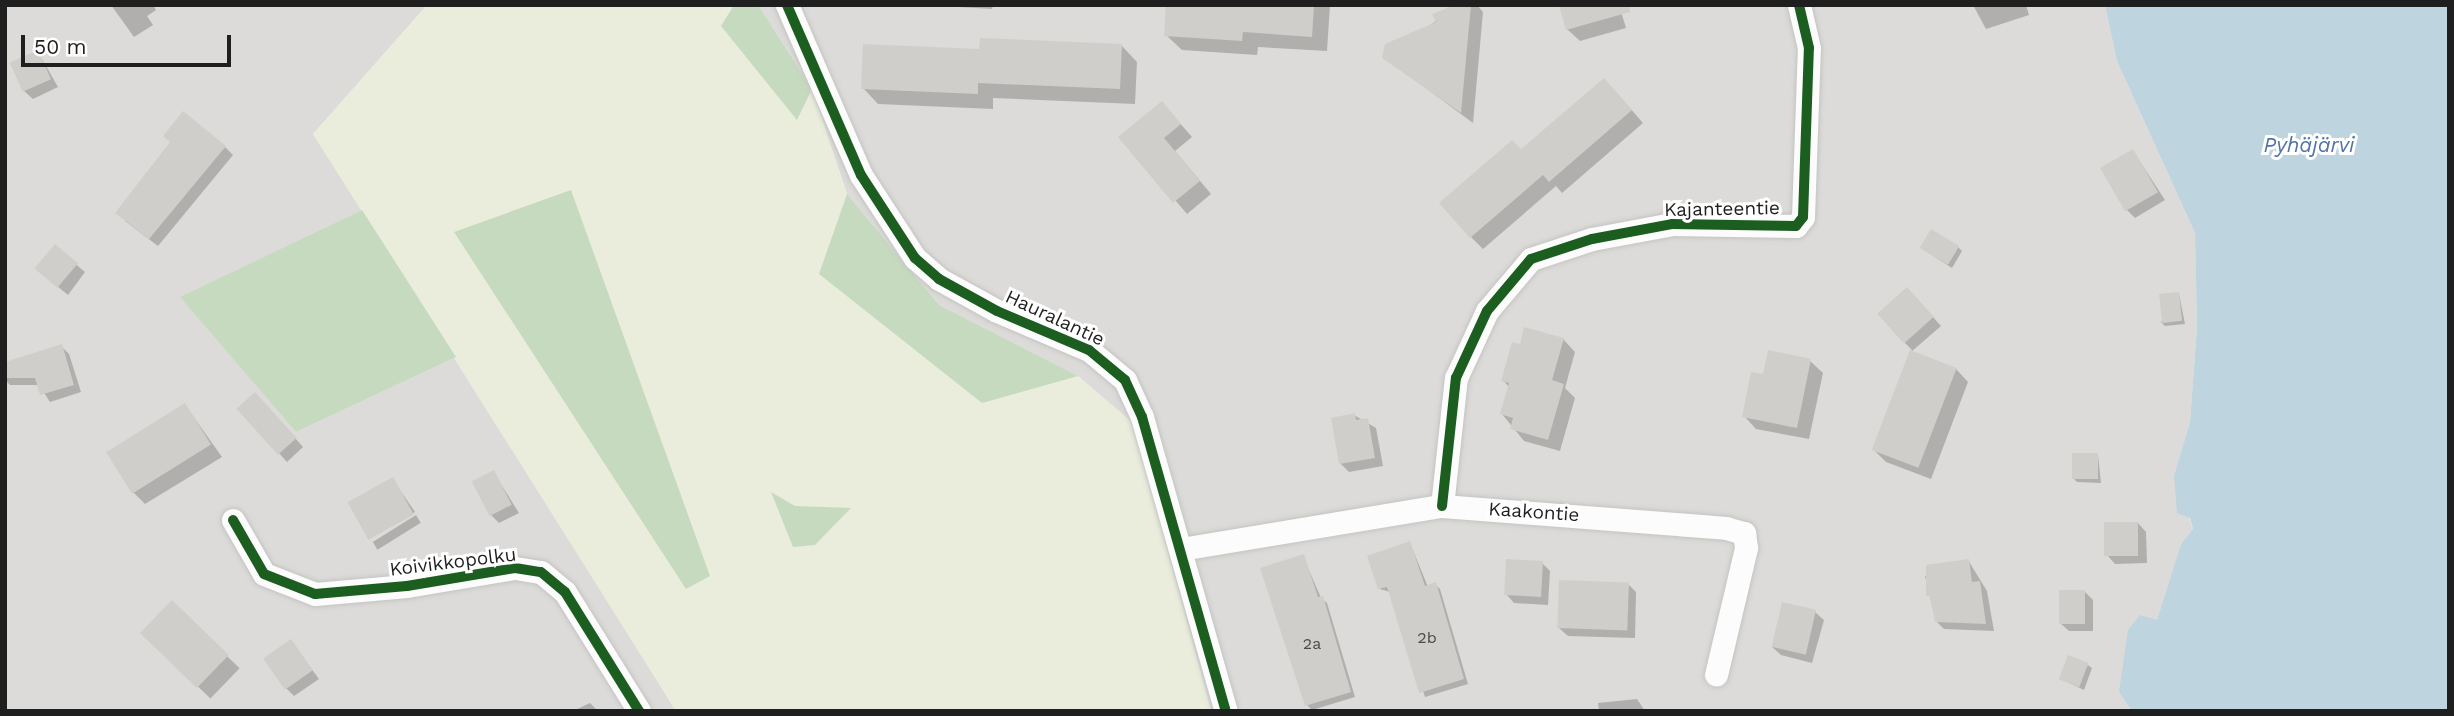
<!DOCTYPE html>
<html>
<head>
<meta charset="utf-8">
<style>
  body { margin:0 }
  #map { position:relative; width:2454px; height:716px; overflow:hidden; background:#edece8; font-family:"Work Sans",sans-serif }
  div>[style] { position:absolute }
  .residential>* { inset:0; background:#dcdbd9 }
  .farmland>* { inset:0; background:#eaeddc }
  .forest>* { inset:0; background:#c6dabf }
  .water>* { inset:0; background:#bed4de }
  .shadow>* { inset:0; background:#0003; transform-origin:0 0 }
  .building>* { inset:0; background:#d0cecb; transform-origin:0 0 }
  .roads { filter:drop-shadow(0 0 2px #c4c4c2) drop-shadow(0 0 2px #c4c4c2) }
  .street>* { height:23px; margin:-11.5px; padding:0 11.5px; transform-origin:11.5px; border-radius:11.5px; background:#fcfcfc }
  .cycleway>* { height:10px; margin:-5px; padding:0 5px; transform-origin:5px; border-radius:5px; background:#1b5e20 }
  span { translate:-50% -50%; white-space:nowrap; text-align:center; line-height:1.15; -webkit-text-stroke:6px #fff; paint-order:stroke }
  .number-label { font-size:16px; color:#4b4b4a }
  .number-label span { -webkit-text-stroke-width:0 }
  .street-label { font-size:19px; color:#1f1f1f }
  .water-label { font-size:21px; color:#5274a9; font-style:italic }
  .frame { position:absolute; inset:0; border:7px solid #1f1f1f; pointer-events:none }
  .scale { position:absolute; left:21px; top:35px; width:210px; height:32px; box-sizing:border-box; border:4px solid #1f1f1f; border-top:0; padding-left:9px; font-size:21px; line-height:24px; white-space:nowrap; color:#1f1f1f; -webkit-text-stroke:5px #fff; paint-order:stroke }
</style>
</head>
<body>
<div id="map">
  <div class="residential">
    <div style="clip-path:polygon(5px 5px,427px 5px,313px 134px,362px 210px,181px 297px,296px 432px,456px 357px,676px 711px,5px 711px)"></div>
    <div style="clip-path:polygon(758px 5px,2105px 5px,2117px 61px,2195px 233px,2197px 327px,2190px 422px,2174px 476px,2193px 529px,2181px 544px,2157px 620px,2119px 692px,2132px 711px,1211px 711px,1133px 423px,1078px 376px,939px 305px,847px 194px,812px 89px)"></div>
  </div>
  <div class="farmland">
    <div style="clip-path:polygon(427px 5px,734px 5px,721px 26px,797px 119px,812px 89px,847px 194px,819px 274px,982px 403px,1078px 376px,1133px 423px,1211px 711px,676px 711px,313px 134px)"></div>
  </div>
  <div class="forest">
    <div style="clip-path:polygon(734px 5px,758px 5px,812px 89px,797px 120px,721px 26px)"></div>
    <div style="clip-path:polygon(571px 190px,710px 576px,686px 589px,454px 232px)"></div>
    <div style="clip-path:polygon(847px 194px,939px 305px,1078px 376px,982px 403px,819px 274px)"></div>
    <div style="clip-path:polygon(362px 210px,456px 357px,296px 432px,180px 297px)"></div>
    <div style="clip-path:polygon(771px 492px,795px 506px,851px 508px,815px 545px,793px 547px)"></div>
  </div>
  <div class="water">
    <div style="clip-path:polygon(2105px 5px,2449px 5px,2449px 711px,2132px 711px,2119px 692px,2128px 630px,2140px 615px,2157px 620px,2181px 544px,2193px 529px,2190px 518px,2177px 513px,2174px 476px,2190px 422px,2197px 327px,2195px 233px,2117px 61px)"></div>
  </div>
  <div class="shadow">
    <div style="clip-path:polygon(111px 5px,153px 5px,156px 10px,147px 16px,153px 25px,134px 37px)"></div>
    <div style="clip-path:polygon(926px 5px,993px 5px,992px 9px)"></div>
    <div style="clip-path:polygon(1168px 5px,1330px 5px,1327px 51px,1258px 47px,1257px 55px,1182px 50px,1166px 35px)"></div>
    <div style="clip-path:polygon(1459px 5px,1477px 5px,1483px 12px,1473px 123px,1384px 57px)"></div>
    <div style="clip-path:polygon(1619px 5px,1626px 28px,1580px 41px,1567px 29px)"></div>
    <div style="clip-path:polygon(1973px 5px,2026px 5px,2029px 15px,1986px 29px)"></div>
    <div style="clip-path:polygon(1122px 46px,1137px 62px,1135px 104px,993px 98px,993px 109px,878px 104px,863px 88px,981px 51px)"></div>
    <div style="clip-path:polygon(38px 52px,58px 87px,33px 99px,24px 91px)"></div>
    <div style="clip-path:polygon(1616px 92px,1643px 123px,1562px 193px,1556px 186px,1483px 249px,1471px 237px,1521px 151px)"></div>
    <div style="clip-path:polygon(1162px 103px,1192px 137px,1175px 151px,1211px 194px,1187px 214px,1121px 137px)"></div>
    <div style="clip-path:polygon(225px 147px,233px 155px,158px 246px,125px 221px)"></div>
    <div style="clip-path:polygon(2133px 151px,2165px 200px,2135px 218px,2127px 210px)"></div>
    <div style="clip-path:polygon(55px 247px,85px 272px,68px 295px,46px 277px)"></div>
    <div style="clip-path:polygon(1958px 247px,1962px 251px,1952px 268px,1921px 248px)"></div>
    <div style="clip-path:polygon(2179px 294px,2185px 324px,2165px 326px,2161px 322px)"></div>
    <div style="clip-path:polygon(1915px 297px,1941px 326px,1911px 352px,1956px 369px,1968px 382px,1931px 479px,1886px 462px,1874px 450px,1912px 350px,1905px 343px)"></div>
    <div style="clip-path:polygon(1563px 339px,1575px 352px,1565px 388px,1575px 398px,1560px 451px,1524px 441px,1502px 414px,1509px 387px,1503px 380px,1521px 346px)"></div>
    <div style="clip-path:polygon(61px 346px,69px 354px,81px 392px,50px 402px,39px 385px,10px 385px,5px 380px,5px 363px)"></div>
    <div style="clip-path:polygon(1810px 361px,1823px 373px,1809px 439px,1756px 429px,1744px 416px,1764px 376px)"></div>
    <div style="clip-path:polygon(263px 402px,303px 447px,287px 462px,238px 408px)"></div>
    <div style="clip-path:polygon(185px 405px,222px 457px,145px 504px,133px 492px)"></div>
    <div style="clip-path:polygon(1354px 415px,1376px 428px,1383px 466px,1349px 472px,1341px 464px)"></div>
    <div style="clip-path:polygon(2098px 455px,2101px 483px,2077px 482px,2073px 478px)"></div>
    <div style="clip-path:polygon(494px 473px,519px 513px,499px 523px,491px 515px)"></div>
    <div style="clip-path:polygon(393px 480px,415px 512px,370px 538px)"></div>
    <div style="left:416px;top:515px;width:9px;height:51px;rotate:58deg"></div>
    <div style="clip-path:polygon(2138px 523px,2146px 532px,2147px 563px,2115px 564px,2107px 555px)"></div>
    <div style="clip-path:polygon(1410px 543px,1428px 587px,1435px 584px,1440px 589px,1468px 684px,1425px 697px,1390px 592px,1380px 589px)"></div>
    <div style="clip-path:polygon(1303px 556px,1321px 598px,1327px 603px,1355px 697px,1312px 710px,1307px 705px)"></div>
    <div style="clip-path:polygon(1968px 560px,1987px 591px,1994px 631px,1944px 629px,1936px 621px,1925px 576px)"></div>
    <div style="clip-path:polygon(1542px 563px,1550px 571px,1548px 605px,1514px 603px,1506px 594px)"></div>
    <div style="clip-path:polygon(1628px 584px,1636px 592px,1635px 638px,1568px 636px,1559px 628px)"></div>
    <div style="clip-path:polygon(2085px 592px,2093px 600px,2093px 631px,2069px 631px,2060px 623px)"></div>
    <div style="left:172px;top:603px;width:94px;height:42px;rotate:44deg"></div>
    <div style="clip-path:polygon(1815px 612px,1824px 620px,1812px 663px,1781px 655px,1772px 647px)"></div>
    <div style="clip-path:polygon(291px 641px,319px 679px,294px 696px,286px 688px)"></div>
    <div style="clip-path:polygon(2088px 665px,2092px 668px,2084px 690px,2061px 679px)"></div>
    <div style="clip-path:polygon(1637px 699px,1645px 711px,1599px 711px,1598px 703px)"></div>
    <div style="clip-path:polygon(590px 703px,598px 711px,573px 711px)"></div>
  </div>
  <div class="building">
    <div style="clip-path:polygon(1166px 5px,1314px 5px,1312px 37px,1243px 32px,1242px 41px,1164px 36px)"></div>
    <div style="clip-path:polygon(1455px 5px,1471px 5px,1461px 113px,1382px 58px,1385px 44px,1436px 22px,1432px 14px)"></div>
    <div style="clip-path:polygon(1559px 5px,1629px 5px,1630px 12px,1566px 30px)"></div>
    <div style="clip-path:polygon(980px 38px,1122px 44px,1120px 89px,978px 83px,978px 94px,861px 89px,863px 44px,979px 49px)"></div>
    <div style="left:38px;top:50px;width:32px;height:31px;rotate:66deg"></div>
    <div style="clip-path:polygon(1604px 78px,1632px 110px,1549px 182px,1543px 175px,1470px 238px,1439px 203px,1512px 140px,1521px 149px)"></div>
    <div style="clip-path:polygon(1162px 101px,1181px 124px,1164px 138px,1200px 181px,1173px 203px,1118px 137px)"></div>
    <div style="clip-path:polygon(183px 111px,226px 146px,149px 239px,115px 213px,170px 142px,163px 136px)"></div>
    <div style="left:2133px;top:149px;width:50px;height:38px;rotate:60deg"></div>
    <div style="left:1931px;top:229px;width:33px;height:22px;rotate:31deg"></div>
    <div style="left:55px;top:244px;width:30px;height:32px;rotate:40deg"></div>
    <div style="left:1907px;top:287px;width:40px;height:40px;rotate:48deg"></div>
    <div style="left:2179px;top:292px;width:29px;height:20px;rotate:84deg"></div>
    <div style="clip-path:polygon(1524px 327px,1564px 338px,1552px 380px,1564px 384px,1548px 440px,1510px 429px,1513px 418px,1500px 414px,1509px 383px,1501px 381px,1512px 342px,1520px 344px)"></div>
    <div style="clip-path:polygon(62px 344px,74px 385px,40px 395px,35px 378px,5px 378px,5px 362px)"></div>
    <div style="clip-path:polygon(1768px 350px,1811px 359px,1797px 428px,1742px 417px,1751px 372px,1763px 374px)"></div>
    <div style="left:1910px;top:350px;width:50px;height:107px;rotate:21deg"></div>
    <div style="left:255px;top:392px;width:62px;height:25px;rotate:48deg"></div>
    <div style="left:185px;top:403px;width:49px;height:93px;rotate:58deg"></div>
    <div style="clip-path:polygon(1355px 413px,1356px 420px,1368px 418px,1375px 458px,1339px 464px,1331px 418px)"></div>
    <div style="left:2072px;top:453px;width:26px;height:26px"></div>
    <div style="left:494px;top:470px;width:39px;height:25px;rotate:63deg"></div>
    <div style="left:393px;top:477px;width:43px;height:52px;rotate:61deg"></div>
    <div style="left:2104px;top:522px;width:34px;height:34px"></div>
    <div style="clip-path:polygon(1410px 541px,1425px 586px,1436px 582px,1464px 679px,1419px 693px,1387px 587px,1378px 589px,1367px 556px)"></div>
    <div style="clip-path:polygon(1304px 554px,1318px 597px,1323px 596px,1351px 692px,1305px 706px,1260px 568px)"></div>
    <div style="left:1506px;top:559px;width:37px;height:36px;rotate:3deg"></div>
    <div style="clip-path:polygon(1969px 559px,1972px 582px,1980px 581px,1986px 624px,1935px 622px,1930px 596px,1926px 596px,1926px 565px)"></div>
    <div style="left:1559px;top:580px;width:70px;height:48px;rotate:2deg"></div>
    <div style="left:2059px;top:590px;width:26px;height:34px"></div>
    <div style="left:172px;top:600px;width:79px;height:46px;rotate:44deg"></div>
    <div style="left:1782px;top:602px;width:35px;height:46px;rotate:13deg"></div>
    <div style="left:291px;top:639px;width:38px;height:34px;rotate:55deg"></div>
    <div style="left:2068px;top:655px;width:22px;height:26px;rotate:21deg"></div>
  </div>
  <div class="roads">
    <div class="street">
      <div style="left:787px;top:5px;width:185px;rotate:66.5deg"></div>
      <div style="left:861px;top:175px;width:99px;rotate:57deg"></div>
      <div style="left:915px;top:258px;width:32px;rotate:41deg"></div>
      <div style="left:939px;top:279px;width:66px;rotate:28.9deg"></div>
      <div style="left:997px;top:311px;width:100px;rotate:23deg"></div>
      <div style="left:1089px;top:350px;width:47px;rotate:39.8deg"></div>
      <div style="left:1125px;top:380px;width:41px;rotate:65.3deg"></div>
      <div style="left:1142px;top:417px;width:306px;rotate:74.1deg"></div>
      <div style="left:1442px;top:506px;width:129px;rotate:-83.8deg"></div>
      <div style="left:1456px;top:378px;width:74px;rotate:-65.2deg"></div>
      <div style="left:1487px;top:311px;width:68px;rotate:-49.8deg"></div>
      <div style="left:1531px;top:259px;width:64px;rotate:-18.2deg"></div>
      <div style="left:1592px;top:239px;width:81px;rotate:-10.6deg"></div>
      <div style="left:1672px;top:224px;width:124px;rotate:0.9deg"></div>
      <div style="left:1796px;top:226px;width:11px;rotate:-52deg"></div>
      <div style="left:1803px;top:217px;width:169px;rotate:-88deg"></div>
      <div style="left:1809px;top:48px;width:44px;rotate:-103.1deg"></div>
      <div style="left:233px;top:520px;width:62px;rotate:60.1deg"></div>
      <div style="left:264px;top:574px;width:55px;rotate:21.4deg"></div>
      <div style="left:315px;top:594px;width:92px;rotate:-5deg"></div>
      <div style="left:407px;top:586px;width:109px;rotate:-9.5deg"></div>
      <div style="left:515px;top:568px;width:26px;rotate:9deg"></div>
      <div style="left:541px;top:572px;width:31px;rotate:40deg"></div>
      <div style="left:565px;top:592px;width:140px;rotate:58.1deg"></div>
      <div style="left:1181px;top:549px;width:265px;rotate:-9.4deg"></div>
      <div style="left:1442px;top:506px;width:285px;rotate:4.4deg"></div>
      <div style="left:1726px;top:528px;width:19px;rotate:16deg"></div>
      <div style="left:1744px;top:533px;width:15px;rotate:82deg"></div>
      <div style="left:1746px;top:548px;width:130px;rotate:103.3deg"></div>
    </div>
  </div>
  <div class="cycleway">
    <div style="left:787px;top:5px;width:185px;rotate:66.5deg"></div>
    <div style="left:861px;top:175px;width:99px;rotate:57deg"></div>
    <div style="left:915px;top:258px;width:32px;rotate:41deg"></div>
    <div style="left:939px;top:279px;width:66px;rotate:28.9deg"></div>
    <div style="left:997px;top:311px;width:100px;rotate:23deg"></div>
    <div style="left:1089px;top:350px;width:47px;rotate:39.8deg"></div>
    <div style="left:1125px;top:380px;width:41px;rotate:65.3deg"></div>
    <div style="left:1142px;top:417px;width:306px;rotate:74.1deg"></div>
    <div style="left:1442px;top:506px;width:129px;rotate:-83.8deg"></div>
    <div style="left:1456px;top:378px;width:74px;rotate:-65.2deg"></div>
    <div style="left:1487px;top:311px;width:68px;rotate:-49.8deg"></div>
    <div style="left:1531px;top:259px;width:64px;rotate:-18.2deg"></div>
    <div style="left:1592px;top:239px;width:81px;rotate:-10.6deg"></div>
    <div style="left:1672px;top:224px;width:124px;rotate:0.9deg"></div>
    <div style="left:1796px;top:226px;width:11px;rotate:-52deg"></div>
    <div style="left:1803px;top:217px;width:169px;rotate:-88deg"></div>
    <div style="left:1809px;top:48px;width:44px;rotate:-103.1deg"></div>
    <div style="left:233px;top:520px;width:62px;rotate:60.1deg"></div>
    <div style="left:264px;top:574px;width:55px;rotate:21.4deg"></div>
    <div style="left:315px;top:594px;width:92px;rotate:-5deg"></div>
    <div style="left:407px;top:586px;width:109px;rotate:-9.5deg"></div>
    <div style="left:515px;top:568px;width:26px;rotate:9deg"></div>
    <div style="left:541px;top:572px;width:31px;rotate:40deg"></div>
    <div style="left:565px;top:592px;width:140px;rotate:58.1deg"></div>
  </div>
  <div class="number-label">
    <span style="left:1427px;top:638px">2b</span>
    <span style="left:1312px;top:644px">2a</span>
  </div>
  <div class="street-label">
    <span style="left:1722px;top:209px;rotate:-1deg">Kajanteentie</span>
    <span style="left:1055px;top:318px;rotate:25deg">Hauralantie</span>
    <span style="left:1534px;top:512px;rotate:4deg">Kaakontie</span>
    <span style="left:453px;top:562px;rotate:-7deg">Koivikkopolku</span>
  </div>
  <div class="water-label">
    <span style="left:2309px;top:145px">Pyhäjärvi</span>
  </div>
  <div class="frame"></div>
  <div class="scale">50 m</div>
</div>
</body>
</html>
